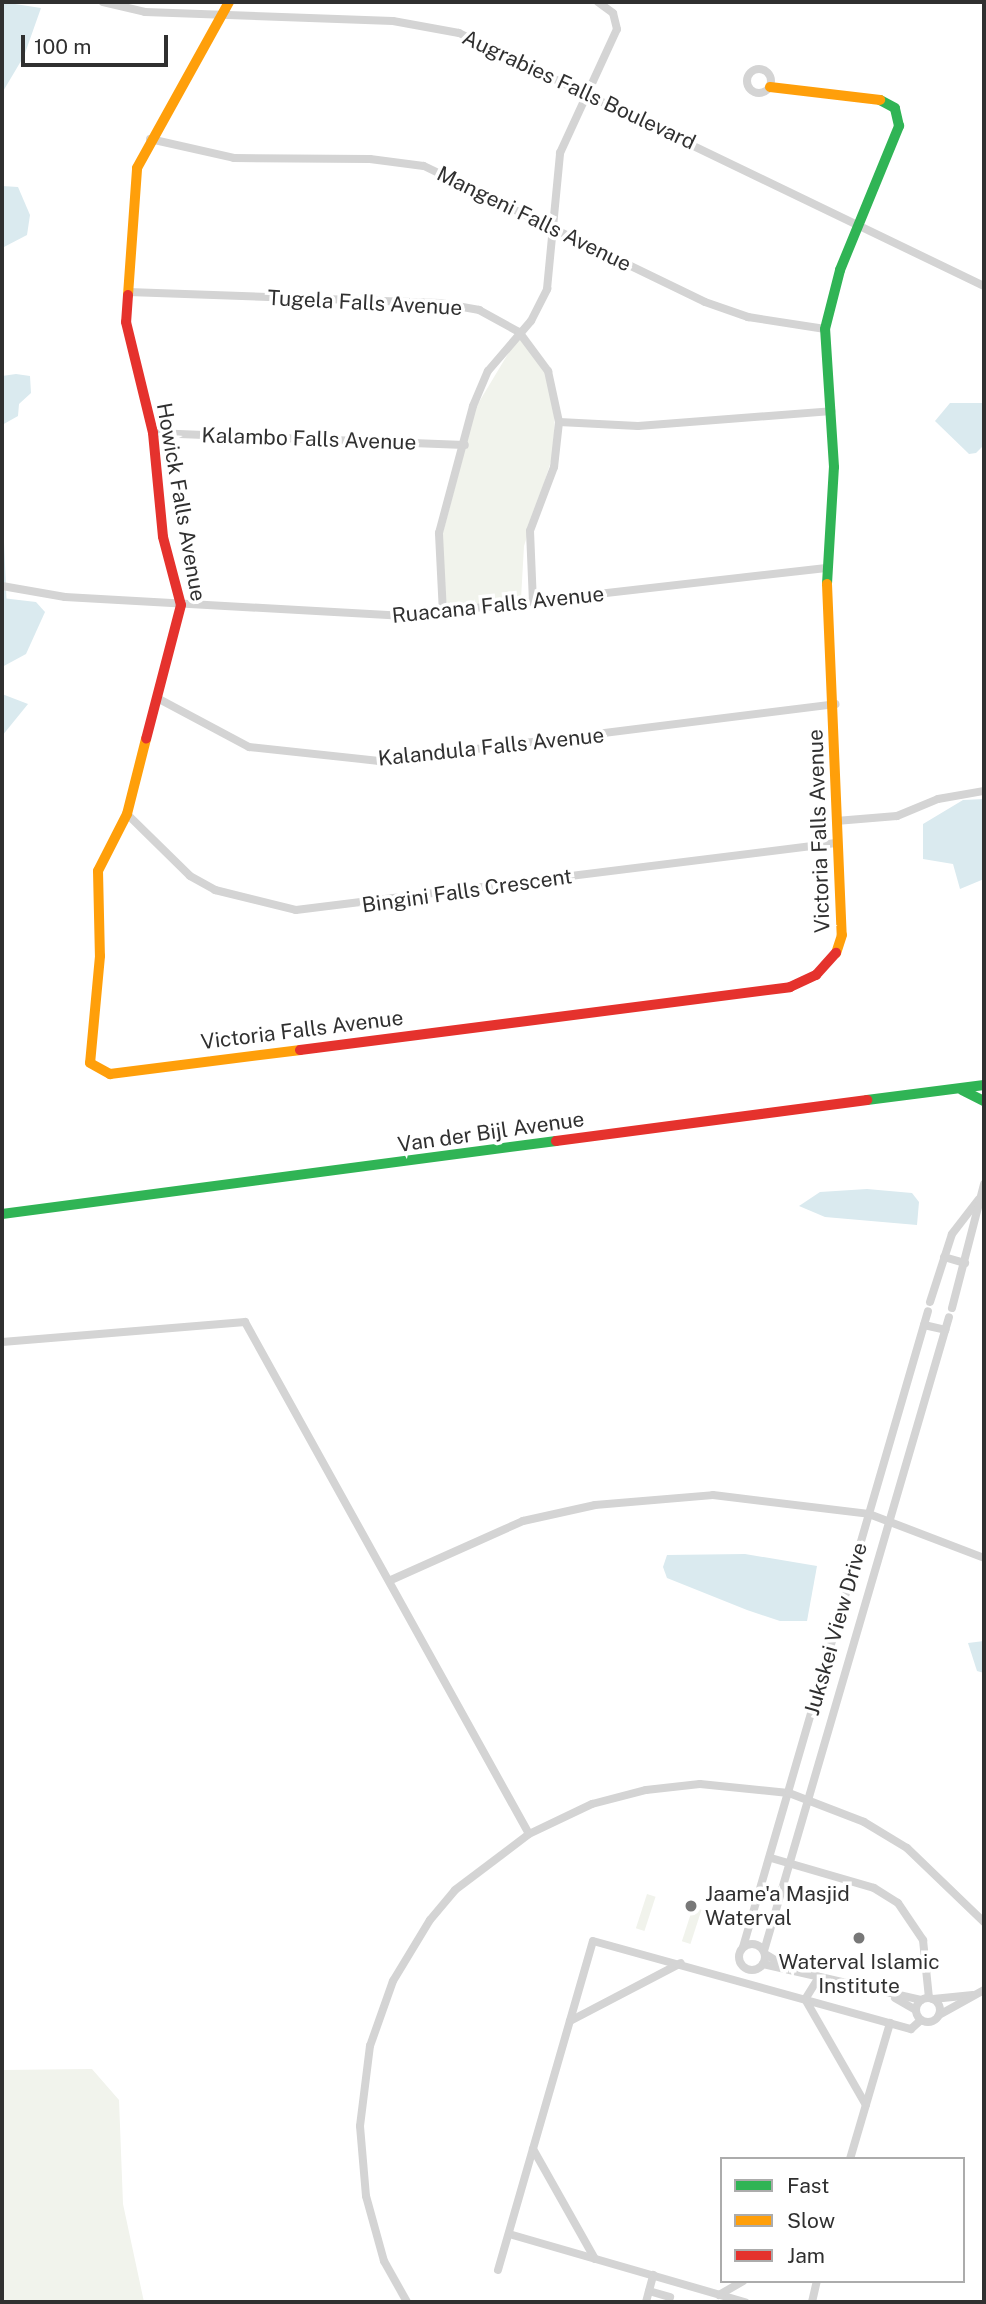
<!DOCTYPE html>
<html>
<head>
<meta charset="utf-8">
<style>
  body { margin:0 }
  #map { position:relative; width:986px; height:2304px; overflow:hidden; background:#fff; font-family:"Public Sans",sans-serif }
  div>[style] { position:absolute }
  .green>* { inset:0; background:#f1f3ec; transform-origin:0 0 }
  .water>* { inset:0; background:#daeaef }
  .stream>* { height:2.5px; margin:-1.25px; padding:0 1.25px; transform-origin:1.25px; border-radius:1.25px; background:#daeaef }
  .street>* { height:8px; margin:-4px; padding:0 4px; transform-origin:4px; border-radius:4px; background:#d4d4d4 }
  .street>.ring { margin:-4px; padding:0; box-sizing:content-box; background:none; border:8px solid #d4d4d4; border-radius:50% }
  .fast>* { height:10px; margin:-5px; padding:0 5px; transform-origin:5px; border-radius:5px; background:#30b455 }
  .slow>* { height:10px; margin:-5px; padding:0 5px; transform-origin:5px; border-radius:5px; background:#ff9f0a }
  .jam>* { height:10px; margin:-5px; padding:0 5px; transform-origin:5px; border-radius:5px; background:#e5322d }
  .dots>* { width:19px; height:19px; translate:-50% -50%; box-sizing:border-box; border:4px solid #fff; border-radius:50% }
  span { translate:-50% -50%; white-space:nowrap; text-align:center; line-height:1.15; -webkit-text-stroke:7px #fff; paint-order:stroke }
  .street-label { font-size:21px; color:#303030 }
  .poi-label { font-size:21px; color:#303030 }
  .left { translate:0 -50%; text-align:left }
  .frame { position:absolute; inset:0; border:4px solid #303030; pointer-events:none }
  .legend { position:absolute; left:720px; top:2157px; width:245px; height:126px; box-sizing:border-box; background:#fff; border:2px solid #acacac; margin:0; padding:9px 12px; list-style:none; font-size:21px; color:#303030 }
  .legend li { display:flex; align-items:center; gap:14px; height:35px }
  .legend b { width:35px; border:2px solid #acacac }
  .scale { position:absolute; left:21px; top:35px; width:147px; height:32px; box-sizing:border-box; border:4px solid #303030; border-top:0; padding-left:9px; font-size:21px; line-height:24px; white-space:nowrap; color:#303030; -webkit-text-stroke:5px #fff; paint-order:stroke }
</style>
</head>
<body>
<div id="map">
  <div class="green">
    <div style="clip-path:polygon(520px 334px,548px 371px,555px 408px,553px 455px,524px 546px,521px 599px,447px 609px,440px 544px,476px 407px)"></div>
    <div style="left:647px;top:1894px;width:9px;height:36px;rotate:18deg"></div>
    <div style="left:693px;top:1907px;width:9px;height:36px;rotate:18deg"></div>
    <div style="clip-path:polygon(92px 2069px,119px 2100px,123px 2204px,144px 2302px,2px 2302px,2px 2070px)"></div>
  </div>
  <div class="water">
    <div style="clip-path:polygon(2px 2px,41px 8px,24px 56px,2px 93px)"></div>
    <div style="clip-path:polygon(2px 186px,18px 187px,30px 215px,27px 235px,2px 248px)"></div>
    <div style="clip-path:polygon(16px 374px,30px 376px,31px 393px,19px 404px,18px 416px,2px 425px,2px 376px)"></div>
    <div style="clip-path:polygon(950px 403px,984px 403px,984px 445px,976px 453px,969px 454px,935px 421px)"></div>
    <div style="clip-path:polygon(2px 598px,36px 602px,45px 612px,26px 654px,2px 667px)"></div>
    <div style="clip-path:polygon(2px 694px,28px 704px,2px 736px)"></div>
    <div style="clip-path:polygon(984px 799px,984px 879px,960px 889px,953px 864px,923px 859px,923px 824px,963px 800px)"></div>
    <div style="clip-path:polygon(867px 1189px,912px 1193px,919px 1202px,917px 1225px,825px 1217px,799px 1206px,820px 1192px)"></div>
    <div style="clip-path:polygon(745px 1554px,817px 1566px,807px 1621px,780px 1621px,747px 1610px,667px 1578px,663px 1567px,667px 1555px)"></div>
    <div style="clip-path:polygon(984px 1641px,984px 1673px,977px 1671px,968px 1643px)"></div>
  </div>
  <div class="stream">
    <div style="left:2px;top:311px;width:24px;rotate:90deg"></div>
    <div style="left:2px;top:360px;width:14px;rotate:90deg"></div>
    <div style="left:2px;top:530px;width:68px;rotate:87.5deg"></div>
  </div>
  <div class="street">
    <div style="left:103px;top:2px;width:43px;rotate:13.4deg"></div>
    <div style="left:145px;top:12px;width:248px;rotate:2.1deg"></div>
    <div style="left:393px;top:21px;width:67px;rotate:10.3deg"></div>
    <div style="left:459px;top:33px;width:583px;rotate:25.73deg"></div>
    <div class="ring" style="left:747px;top:69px;width:16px;height:16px"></div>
    <div style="left:150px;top:139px;width:86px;rotate:12.7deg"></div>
    <div style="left:234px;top:158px;width:136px;rotate:0.4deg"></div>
    <div style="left:370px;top:159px;width:54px;rotate:7.4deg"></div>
    <div style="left:424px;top:166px;width:312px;rotate:25.8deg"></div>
    <div style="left:705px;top:302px;width:46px;rotate:19.2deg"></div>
    <div style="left:748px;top:317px;width:78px;rotate:8.9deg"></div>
    <div style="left:128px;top:292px;width:312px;rotate:2deg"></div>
    <div style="left:440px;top:303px;width:40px;rotate:10deg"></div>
    <div style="left:479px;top:310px;width:46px;rotate:28.8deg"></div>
    <div style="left:519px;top:332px;width:49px;rotate:53.4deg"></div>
    <div style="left:548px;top:371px;width:52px;rotate:77.8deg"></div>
    <div style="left:559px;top:422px;width:45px;rotate:96.3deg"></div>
    <div style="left:554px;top:467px;width:68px;rotate:110.6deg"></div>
    <div style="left:530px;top:531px;width:72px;rotate:87.6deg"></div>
    <div style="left:559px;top:422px;width:79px;rotate:2.9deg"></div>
    <div style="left:638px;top:426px;width:194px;rotate:-4.4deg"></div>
    <div style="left:153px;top:433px;width:312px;rotate:2.2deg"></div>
    <div style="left:2px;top:586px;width:64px;rotate:9.9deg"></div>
    <div style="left:65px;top:597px;width:341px;rotate:3.2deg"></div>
    <div style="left:405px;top:616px;width:424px;rotate:-6.5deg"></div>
    <div style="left:443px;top:613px;width:80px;rotate:-92.9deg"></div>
    <div style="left:439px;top:533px;width:131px;rotate:-75deg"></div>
    <div style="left:473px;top:406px;width:38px;rotate:-67deg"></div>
    <div style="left:488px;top:371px;width:66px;rotate:-49.3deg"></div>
    <div style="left:531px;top:321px;width:36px;rotate:-63deg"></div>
    <div style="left:547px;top:289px;width:137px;rotate:-84.5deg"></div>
    <div style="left:560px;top:153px;width:136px;rotate:-65.3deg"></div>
    <div style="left:617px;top:29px;width:16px;rotate:-104deg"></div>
    <div style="left:613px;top:13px;width:19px;rotate:-144deg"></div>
    <div style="left:159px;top:699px;width:102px;rotate:28.1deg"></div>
    <div style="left:249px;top:747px;width:131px;rotate:6.1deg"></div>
    <div style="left:379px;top:761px;width:460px;rotate:-7.1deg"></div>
    <div style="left:127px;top:814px;width:88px;rotate:44.5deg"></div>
    <div style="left:190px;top:876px;width:29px;rotate:29deg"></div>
    <div style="left:215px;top:890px;width:83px;rotate:13.9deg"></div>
    <div style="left:296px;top:910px;width:544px;rotate:-7.07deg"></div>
    <div style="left:836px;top:821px;width:61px;rotate:-4.7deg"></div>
    <div style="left:897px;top:816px;width:44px;rotate:-22.5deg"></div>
    <div style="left:938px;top:799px;width:47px;rotate:-9.9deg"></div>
    <div style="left:944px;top:1257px;width:22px;rotate:16deg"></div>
    <div style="left:930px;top:1302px;width:71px;rotate:-72.1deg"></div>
    <div style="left:952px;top:1234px;width:44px;rotate:-52.4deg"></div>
    <div style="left:952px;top:1308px;width:128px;rotate:-75.5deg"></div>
    <div style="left:924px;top:1325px;width:22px;rotate:13deg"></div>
    <div style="left:2px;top:1342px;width:244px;rotate:-4.7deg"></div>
    <div style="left:245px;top:1322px;width:585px;rotate:60.98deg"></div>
    <div style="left:391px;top:1580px;width:145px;rotate:-24.1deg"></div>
    <div style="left:523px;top:1521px;width:74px;rotate:-12.5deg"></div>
    <div style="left:595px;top:1505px;width:118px;rotate:-4.8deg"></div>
    <div style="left:713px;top:1495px;width:157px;rotate:6.9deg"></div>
    <div style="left:869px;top:1514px;width:123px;rotate:20.9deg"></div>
    <div style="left:771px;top:1858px;width:107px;rotate:16.2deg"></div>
    <div style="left:874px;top:1888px;width:28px;rotate:32deg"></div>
    <div style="left:898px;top:1903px;width:45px;rotate:56deg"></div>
    <div style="left:923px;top:1940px;width:58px;rotate:84.1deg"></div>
    <div class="ring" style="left:739px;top:1944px;width:18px;height:18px"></div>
    <div style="left:743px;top:1947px;width:662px;rotate:-73.78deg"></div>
    <div style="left:764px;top:1951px;width:660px;rotate:-73.73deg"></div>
    <div style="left:765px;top:1954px;width:27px;rotate:31deg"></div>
    <div style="left:763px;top:1964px;width:162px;rotate:12.8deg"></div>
    <div style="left:819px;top:1977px;width:26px;rotate:122deg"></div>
    <div style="left:805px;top:1999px;width:122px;rotate:60.1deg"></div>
    <div class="ring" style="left:916px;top:1998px;width:16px;height:16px"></div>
    <div style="left:895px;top:1998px;width:24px;rotate:30deg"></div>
    <div style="left:933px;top:1999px;width:40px;rotate:-5.7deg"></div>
    <div style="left:939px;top:2015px;width:51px;rotate:-29.1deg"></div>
    <div style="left:570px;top:2021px;width:125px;rotate:-27.6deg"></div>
    <div style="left:533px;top:2149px;width:126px;rotate:60.6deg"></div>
    <div style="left:850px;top:2159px;width:142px;rotate:-73.6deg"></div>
    <div style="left:509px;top:2234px;width:246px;rotate:16.1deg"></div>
    <div style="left:498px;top:2270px;width:342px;rotate:-73.9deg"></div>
    <div style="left:593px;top:1941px;width:330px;rotate:15.5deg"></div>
    <div style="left:911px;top:2029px;width:13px;rotate:-42deg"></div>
    <div style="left:649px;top:2291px;width:22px;rotate:16deg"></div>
    <div style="left:719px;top:2295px;width:28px;rotate:-30deg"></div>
    <div style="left:407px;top:2302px;width:47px;rotate:-119.3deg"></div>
    <div style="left:384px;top:2261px;width:67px;rotate:-105.5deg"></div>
    <div style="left:366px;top:2196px;width:70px;rotate:-94.9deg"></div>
    <div style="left:360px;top:2126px;width:81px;rotate:-82.9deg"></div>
    <div style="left:370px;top:2046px;width:69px;rotate:-70.5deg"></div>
    <div style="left:393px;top:1981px;width:71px;rotate:-58.8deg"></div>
    <div style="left:430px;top:1920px;width:39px;rotate:-50deg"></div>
    <div style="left:455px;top:1890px;width:93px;rotate:-37.1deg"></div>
    <div style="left:529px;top:1834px;width:70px;rotate:-25.5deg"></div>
    <div style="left:592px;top:1804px;width:56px;rotate:-14.5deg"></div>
    <div style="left:646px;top:1790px;width:54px;rotate:-6.3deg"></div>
    <div style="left:700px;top:1784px;width:89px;rotate:5.8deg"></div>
    <div style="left:789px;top:1793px;width:80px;rotate:21.1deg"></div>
    <div style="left:864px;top:1822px;width:50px;rotate:31.2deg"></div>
    <div style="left:907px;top:1848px;width:107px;rotate:43.9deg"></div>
    <div style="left:646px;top:2302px;width:28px;rotate:-75deg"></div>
    <div style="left:812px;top:2302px;width:22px;rotate:-77deg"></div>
  </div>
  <div class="fast">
    <div style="left:827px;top:584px;width:117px;rotate:-86.6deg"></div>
    <div style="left:834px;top:467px;width:138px;rotate:-93.7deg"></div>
    <div style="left:825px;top:329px;width:61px;rotate:-75.7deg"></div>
    <div style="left:840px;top:270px;width:156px;rotate:-67.7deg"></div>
    <div style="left:899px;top:126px;width:18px;rotate:-103deg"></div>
    <div style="left:895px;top:108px;width:17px;rotate:-152deg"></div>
    <div style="left:962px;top:1090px;width:25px;rotate:27deg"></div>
    <div style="left:867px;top:1100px;width:118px;rotate:-7.3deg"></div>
    <div style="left:2px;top:1214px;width:559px;rotate:-7.51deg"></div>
  </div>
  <div class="slow">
    <div style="left:770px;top:87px;width:111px;rotate:6.7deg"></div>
    <div style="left:128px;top:295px;width:127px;rotate:-85.9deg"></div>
    <div style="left:137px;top:168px;width:190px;rotate:-61deg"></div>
    <div style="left:827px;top:584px;width:351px;rotate:87.6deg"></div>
    <div style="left:842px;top:935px;width:19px;rotate:108deg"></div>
    <div style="left:146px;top:739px;width:77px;rotate:104.2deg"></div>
    <div style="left:127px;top:814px;width:64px;rotate:117deg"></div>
    <div style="left:98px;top:871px;width:85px;rotate:88.7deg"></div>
    <div style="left:100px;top:956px;width:107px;rotate:95.3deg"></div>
    <div style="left:90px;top:1063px;width:23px;rotate:29deg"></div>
    <div style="left:110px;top:1074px;width:192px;rotate:-7.2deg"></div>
  </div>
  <div class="jam">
    <div style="left:128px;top:295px;width:27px;rotate:94deg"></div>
    <div style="left:126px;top:322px;width:114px;rotate:76.3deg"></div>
    <div style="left:153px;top:433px;width:104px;rotate:84.5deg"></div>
    <div style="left:163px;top:537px;width:70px;rotate:75.2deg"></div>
    <div style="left:181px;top:605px;width:138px;rotate:104.6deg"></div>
    <div style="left:300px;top:1050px;width:494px;rotate:-7.3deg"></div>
    <div style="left:790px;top:987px;width:29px;rotate:-25deg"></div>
    <div style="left:816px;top:975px;width:30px;rotate:-48deg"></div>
    <div style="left:556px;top:1141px;width:314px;rotate:-7.5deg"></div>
  </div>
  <div class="dots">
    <div style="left:691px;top:1906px;background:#787878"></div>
    <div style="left:859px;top:1938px;background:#787878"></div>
  </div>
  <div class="street-label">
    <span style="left:579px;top:90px;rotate:25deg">Augrabies Falls Boulevard</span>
    <span style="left:534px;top:219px;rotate:26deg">Mangeni Falls Avenue</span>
    <span style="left:365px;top:303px;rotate:3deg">Tugela Falls Avenue</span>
    <span style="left:309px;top:439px;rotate:2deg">Kalambo Falls Avenue</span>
    <span style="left:181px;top:502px;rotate:80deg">Howick Falls Avenue</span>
    <span style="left:498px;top:605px;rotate:-6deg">Ruacana Falls Avenue</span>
    <span style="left:491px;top:747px;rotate:-6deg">Kalandula Falls Avenue</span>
    <span style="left:819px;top:831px;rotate:-92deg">Victoria Falls Avenue</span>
    <span style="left:467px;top:891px;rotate:-8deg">Bingini Falls Crescent</span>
    <span style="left:302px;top:1030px;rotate:-7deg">Victoria Falls Avenue</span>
    <span style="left:491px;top:1132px;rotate:-8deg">Van der Bijl Avenue</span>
    <span style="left:836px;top:1629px;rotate:-74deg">Jukskei View Drive</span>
  </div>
  <div class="poi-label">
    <span class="left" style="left:705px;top:1906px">Jaame'a Masjid<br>Waterval</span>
    <span style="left:859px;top:1974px">Waterval Islamic<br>Institute</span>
  </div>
  <div class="frame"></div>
  <ul class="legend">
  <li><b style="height:9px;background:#30b455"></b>Fast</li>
  <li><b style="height:9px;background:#ff9f0a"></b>Slow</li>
  <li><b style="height:9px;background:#e5322d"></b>Jam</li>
  </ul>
  <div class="scale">100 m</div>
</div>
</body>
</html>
